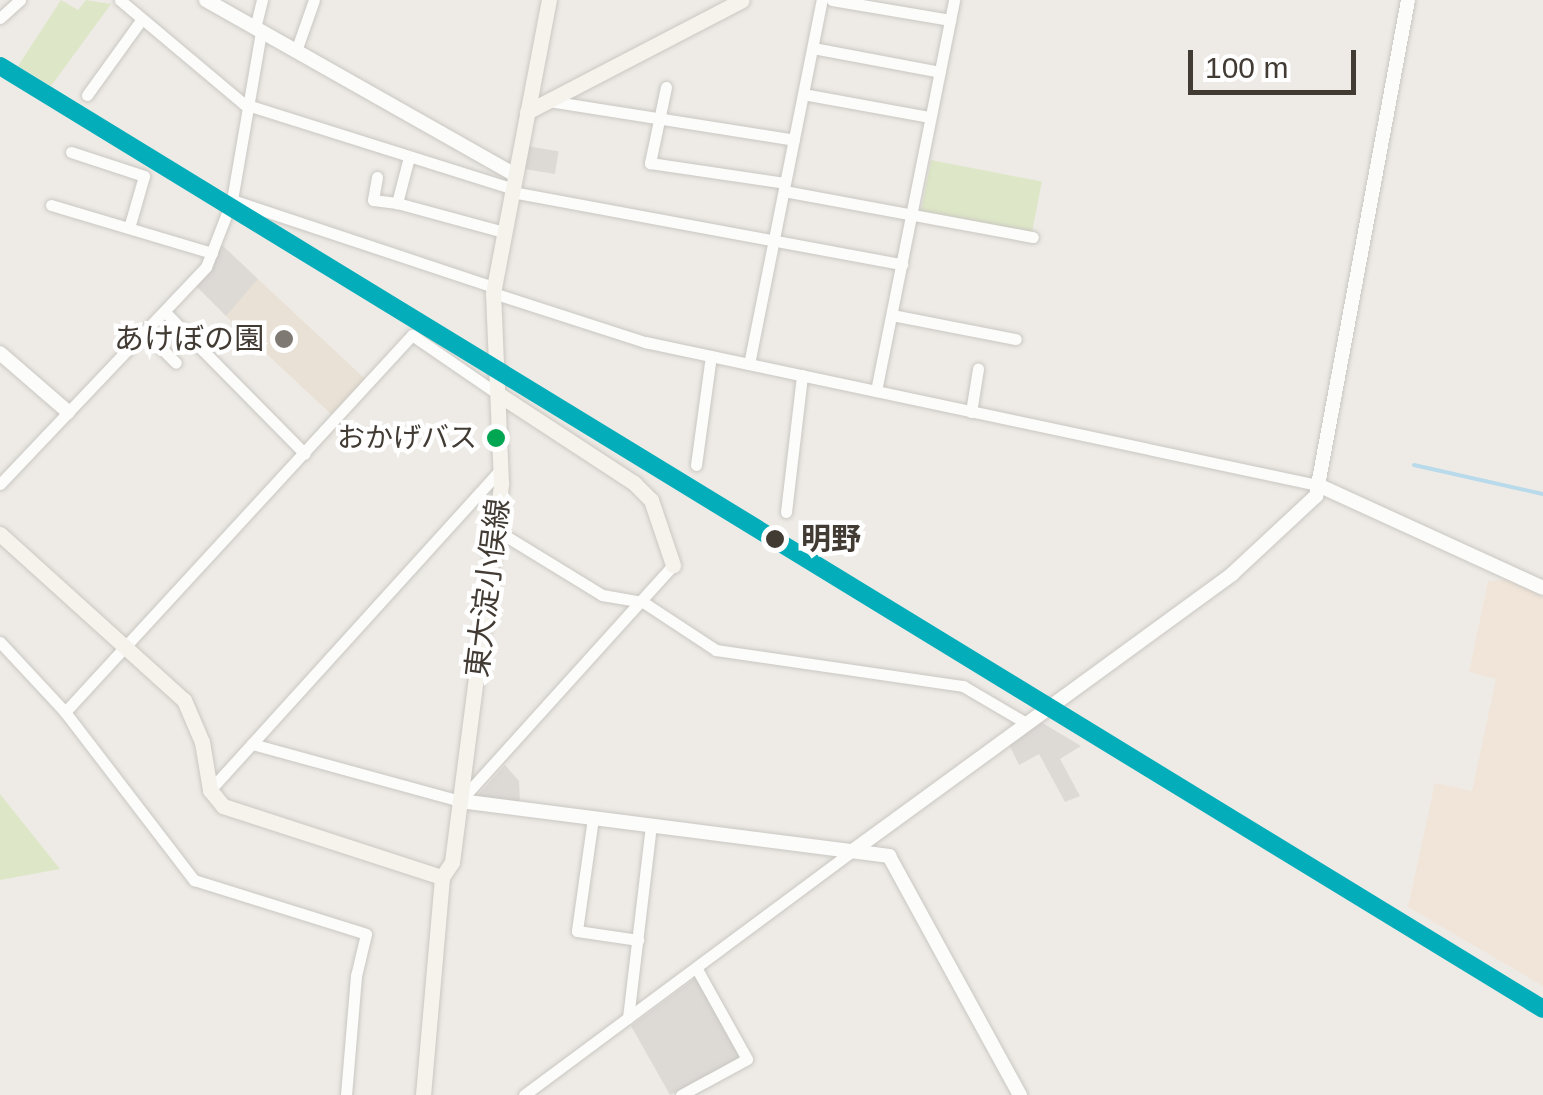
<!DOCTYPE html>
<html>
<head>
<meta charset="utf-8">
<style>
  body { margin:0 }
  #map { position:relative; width:1543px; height:1095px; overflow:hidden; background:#eeebe6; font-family:Helvetica,"Noto Sans JP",sans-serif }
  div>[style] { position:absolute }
  .commercial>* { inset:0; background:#f1e5d9 }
  .education>* { inset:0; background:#e9e1d5; transform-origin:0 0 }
  .green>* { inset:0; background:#dde7c7; transform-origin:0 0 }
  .parking>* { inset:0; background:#dddad6; transform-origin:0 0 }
  .stream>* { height:4px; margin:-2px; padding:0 2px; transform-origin:2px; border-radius:2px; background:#b8daea }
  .roads { filter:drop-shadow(0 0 2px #cac7c2) drop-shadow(0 0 2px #cac7c2) }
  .minor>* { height:11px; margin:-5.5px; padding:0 5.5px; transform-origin:5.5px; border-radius:5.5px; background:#fcfcfb }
  .tertiary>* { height:14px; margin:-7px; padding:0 7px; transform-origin:7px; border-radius:7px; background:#fcfcfb }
  .secondary>* { height:15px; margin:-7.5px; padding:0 7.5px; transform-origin:7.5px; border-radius:7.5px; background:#f6f3ed }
  .rail-1>* { height:18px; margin:-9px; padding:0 9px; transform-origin:9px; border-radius:9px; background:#03adba }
  .dots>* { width:28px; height:28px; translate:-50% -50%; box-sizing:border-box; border:5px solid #fff; border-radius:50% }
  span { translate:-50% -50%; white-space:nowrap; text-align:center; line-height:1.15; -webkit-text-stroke:9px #fff; paint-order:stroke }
  .bus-label { font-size:28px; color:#423b34 }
  .right { translate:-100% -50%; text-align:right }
  .poi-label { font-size:30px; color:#423b34 }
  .stop-label { font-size:30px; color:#423b34; font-weight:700 }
  .left { translate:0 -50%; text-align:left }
  .street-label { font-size:30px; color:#423b34 }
  .scale { position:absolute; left:1188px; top:50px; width:168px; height:45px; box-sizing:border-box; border:5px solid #423b34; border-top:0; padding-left:12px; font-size:30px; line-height:35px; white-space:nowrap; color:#423b34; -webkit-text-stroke:8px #fff; paint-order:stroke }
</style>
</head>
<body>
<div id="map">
  <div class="commercial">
    <div style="clip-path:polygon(1508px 580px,1543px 597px,1543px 986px,1408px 907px,1435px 783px,1472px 791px,1496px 679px,1469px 672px,1488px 581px)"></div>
  </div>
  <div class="education">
    <div style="left:258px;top:279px;width:148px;height:49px;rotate:43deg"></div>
  </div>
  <div class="green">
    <div style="clip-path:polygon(61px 0,78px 10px,86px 0,111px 4px,51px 86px,18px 66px)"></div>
    <div style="left:931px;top:160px;width:113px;height:54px;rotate:11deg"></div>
    <div style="clip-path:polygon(0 794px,60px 869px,0 880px)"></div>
  </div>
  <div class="parking">
    <div style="left:526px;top:146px;width:33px;height:23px;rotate:9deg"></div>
    <div style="clip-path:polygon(221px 244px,258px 279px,226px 316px,195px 285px)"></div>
    <div style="clip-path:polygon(1034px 718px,1081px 746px,1060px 759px,1080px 796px,1065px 802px,1039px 754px,1019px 765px,1006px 738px)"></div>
    <div style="clip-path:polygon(505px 765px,519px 781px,520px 803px,477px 796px)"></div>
    <div style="clip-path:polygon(697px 977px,741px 1060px,670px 1095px,631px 1026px)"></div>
  </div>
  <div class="stream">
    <div style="left:1414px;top:465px;width:132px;rotate:12.7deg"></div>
  </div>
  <div class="roads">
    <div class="minor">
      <div style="left:120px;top:0;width:162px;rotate:40deg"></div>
      <div style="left:244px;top:104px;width:282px;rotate:17.5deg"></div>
      <div style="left:832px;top:0;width:120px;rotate:9.6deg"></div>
      <div style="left:0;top:18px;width:27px;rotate:-42deg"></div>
      <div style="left:255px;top:28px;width:29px;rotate:-76deg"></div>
      <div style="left:813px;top:48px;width:129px;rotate:10.7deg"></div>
      <div style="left:296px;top:51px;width:54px;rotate:-70.6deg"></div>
      <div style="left:666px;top:87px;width:78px;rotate:101.9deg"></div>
      <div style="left:650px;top:163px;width:136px;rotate:8.4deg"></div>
      <div style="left:803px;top:94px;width:129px;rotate:10.3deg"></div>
      <div style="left:87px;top:95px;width:92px;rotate:-54.2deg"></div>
      <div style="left:549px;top:101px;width:248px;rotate:9deg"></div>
      <div style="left:71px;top:152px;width:77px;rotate:18.2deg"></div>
      <div style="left:144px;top:176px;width:54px;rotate:106.1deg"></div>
      <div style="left:409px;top:157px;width:48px;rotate:104.6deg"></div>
      <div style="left:397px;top:203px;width:111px;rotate:15.2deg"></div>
      <div style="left:377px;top:177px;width:23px;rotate:100deg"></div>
      <div style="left:373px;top:200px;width:24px;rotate:7deg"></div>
      <div style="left:784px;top:191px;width:253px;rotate:10.5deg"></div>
      <div style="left:512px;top:192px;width:397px;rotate:10.5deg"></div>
      <div style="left:232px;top:200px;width:276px;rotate:18.4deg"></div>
      <div style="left:51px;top:205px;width:168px;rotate:16.6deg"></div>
      <div style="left:493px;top:293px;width:160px;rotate:17.9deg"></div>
      <div style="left:645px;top:342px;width:688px;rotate:12deg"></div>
      <div style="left:165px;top:312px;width:199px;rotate:45.4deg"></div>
      <div style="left:892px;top:315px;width:126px;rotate:11deg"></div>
      <div style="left:146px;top:333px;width:42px;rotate:45deg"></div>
      <div style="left:749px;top:364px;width:371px;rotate:-78.7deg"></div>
      <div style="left:876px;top:391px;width:399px;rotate:-78.7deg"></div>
      <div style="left:971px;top:412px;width:44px;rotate:-80.8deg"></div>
      <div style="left:696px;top:465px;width:110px;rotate:-82.2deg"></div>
      <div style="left:0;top:484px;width:299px;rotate:-46.5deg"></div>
      <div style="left:206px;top:267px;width:72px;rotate:-68.8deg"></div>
      <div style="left:232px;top:200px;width:170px;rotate:-80.2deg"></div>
      <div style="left:786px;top:512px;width:138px;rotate:-83.3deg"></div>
      <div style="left:496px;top:530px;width:124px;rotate:31.5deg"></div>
      <div style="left:602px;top:595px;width:42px;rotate:9.7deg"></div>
      <div style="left:643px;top:602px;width:87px;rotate:33.3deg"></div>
      <div style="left:716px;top:650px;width:250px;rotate:8.3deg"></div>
      <div style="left:963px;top:686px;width:73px;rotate:30.4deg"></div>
      <div style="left:0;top:642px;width:96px;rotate:47.1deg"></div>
      <div style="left:65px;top:712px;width:212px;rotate:52.5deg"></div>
      <div style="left:194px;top:880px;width:180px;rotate:17.4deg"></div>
      <div style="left:366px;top:934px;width:43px;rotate:103.4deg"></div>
      <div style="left:356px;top:976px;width:119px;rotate:94.8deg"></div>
      <div style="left:65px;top:712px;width:512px;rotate:-47.37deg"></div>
      <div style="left:412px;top:335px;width:104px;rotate:34.5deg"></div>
      <div style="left:252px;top:744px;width:216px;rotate:15.3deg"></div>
      <div style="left:460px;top:801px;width:318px;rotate:-47.9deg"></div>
      <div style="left:210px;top:790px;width:433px;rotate:-47.8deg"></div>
      <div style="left:593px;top:818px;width:114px;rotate:98.1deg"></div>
      <div style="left:577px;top:931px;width:62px;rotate:8.4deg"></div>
      <div style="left:628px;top:1018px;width:194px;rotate:-83.2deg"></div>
      <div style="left:524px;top:1095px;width:411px;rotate:-36.6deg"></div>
      <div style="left:681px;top:1095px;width:75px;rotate:-28.6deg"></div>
      <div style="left:747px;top:1059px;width:103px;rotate:-119.1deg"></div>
    </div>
    <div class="tertiary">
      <div style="left:206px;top:0;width:355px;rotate:29.5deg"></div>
      <div style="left:0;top:353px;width:90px;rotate:40.9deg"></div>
      <div style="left:1318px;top:485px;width:247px;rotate:24.6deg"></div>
      <div style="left:460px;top:801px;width:433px;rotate:7.3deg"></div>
      <div style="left:889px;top:856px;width:273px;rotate:61.3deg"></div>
      <div style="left:854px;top:850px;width:468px;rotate:-36.1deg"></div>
      <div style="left:1232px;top:574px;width:115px;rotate:-42.9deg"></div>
      <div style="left:1316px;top:496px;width:504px;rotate:-79.49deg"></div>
    </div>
    <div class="secondary">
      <div style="left:527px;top:112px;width:242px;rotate:-27.5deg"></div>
      <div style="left:498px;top:394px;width:163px;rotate:33.2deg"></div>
      <div style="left:634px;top:483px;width:24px;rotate:45deg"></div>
      <div style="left:651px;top:500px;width:69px;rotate:71.3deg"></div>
      <div style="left:0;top:534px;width:248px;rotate:42.1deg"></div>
      <div style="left:184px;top:700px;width:46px;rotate:66.8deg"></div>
      <div style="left:202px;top:742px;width:49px;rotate:80.5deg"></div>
      <div style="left:210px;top:790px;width:21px;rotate:51deg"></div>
      <div style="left:223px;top:806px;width:230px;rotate:18deg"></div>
      <div style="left:442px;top:877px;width:18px;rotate:-56deg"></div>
      <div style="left:452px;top:862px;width:382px;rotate:-82.6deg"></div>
      <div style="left:501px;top:483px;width:190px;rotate:-92.4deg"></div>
      <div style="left:493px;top:293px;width:298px;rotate:-79.2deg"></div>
      <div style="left:423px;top:1095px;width:219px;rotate:-85deg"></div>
    </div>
  </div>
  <div class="rail-1">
    <div style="left:0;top:66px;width:1808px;rotate:31.43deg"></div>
  </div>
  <div class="dots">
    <div style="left:284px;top:339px;background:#7e7972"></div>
    <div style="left:496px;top:438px;background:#00a651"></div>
    <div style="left:775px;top:539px;background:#423b34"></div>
  </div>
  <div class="bus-label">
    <span class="right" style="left:477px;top:438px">おかげバス</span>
  </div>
  <div class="poi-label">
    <span class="right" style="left:264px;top:339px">あけぼの園</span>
  </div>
  <div class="stop-label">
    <span class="left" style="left:801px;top:539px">明野</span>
  </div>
  <div class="street-label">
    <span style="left:488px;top:588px;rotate:-83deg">東大淀小俣線</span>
  </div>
  <div class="scale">100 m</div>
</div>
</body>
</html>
